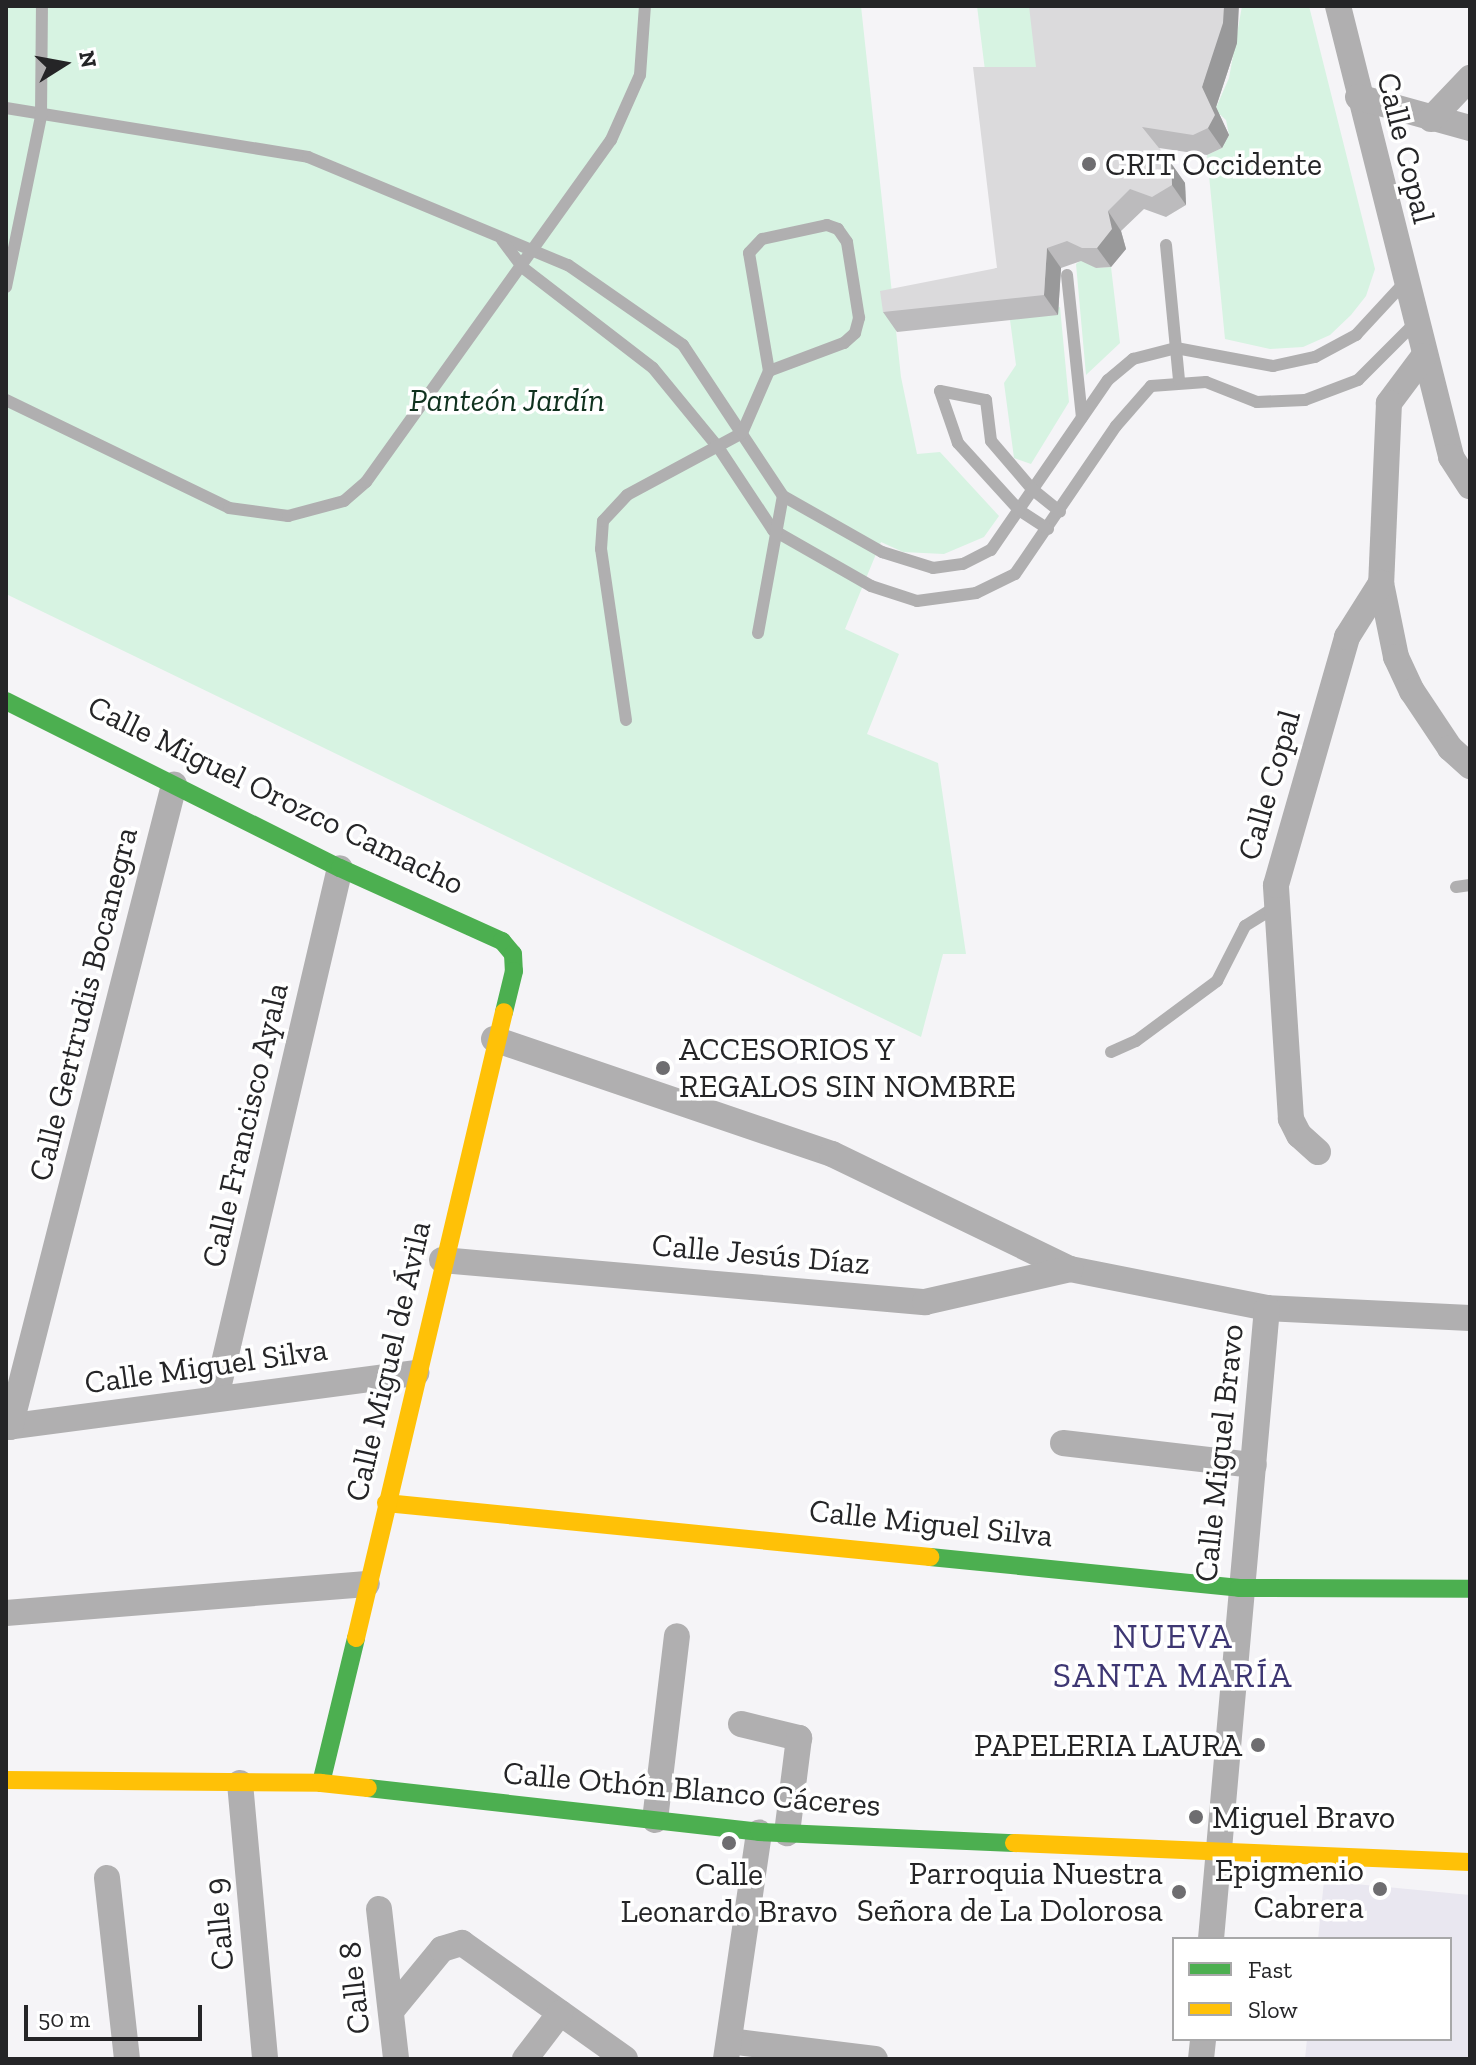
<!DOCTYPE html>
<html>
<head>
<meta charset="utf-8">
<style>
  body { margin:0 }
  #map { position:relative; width:1476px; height:2065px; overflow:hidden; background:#f5f4f7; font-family:"Zilla Slab",serif }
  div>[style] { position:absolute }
  .built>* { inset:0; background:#e9e7f0 }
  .green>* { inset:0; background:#d7f3e2 }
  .lane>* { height:12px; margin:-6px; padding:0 6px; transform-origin:6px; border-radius:6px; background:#b0afb0 }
  .street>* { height:26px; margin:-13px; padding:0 13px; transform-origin:13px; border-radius:13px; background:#b0afb0 }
  .fast>* { height:18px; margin:-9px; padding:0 9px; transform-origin:9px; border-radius:9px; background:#4caf50 }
  .slow>* { height:18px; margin:-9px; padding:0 9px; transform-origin:9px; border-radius:9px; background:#ffc107 }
  .wall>* { inset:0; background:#bcbbbd }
  .shaded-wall>* { inset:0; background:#99999a }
  .building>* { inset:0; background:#dbdadc }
  .dots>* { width:22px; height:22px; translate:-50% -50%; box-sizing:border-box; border:4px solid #fff; border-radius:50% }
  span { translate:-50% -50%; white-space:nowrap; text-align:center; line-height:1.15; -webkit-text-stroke:7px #fff; paint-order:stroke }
  .street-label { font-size:32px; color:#252527 }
  .poi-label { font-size:32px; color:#252527 }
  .left { translate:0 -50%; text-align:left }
  .right { translate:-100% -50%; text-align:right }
  .park-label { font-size:32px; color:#10321f; font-style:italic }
  .neighbourhood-label { font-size:34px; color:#3e3773; letter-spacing:2px }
  .frame { position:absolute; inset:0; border:8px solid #252527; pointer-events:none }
  .legend { position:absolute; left:1172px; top:1937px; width:280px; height:104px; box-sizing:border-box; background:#fff; border:2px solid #a8a8a9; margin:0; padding:10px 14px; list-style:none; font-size:24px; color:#252527 }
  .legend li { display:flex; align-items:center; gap:16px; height:40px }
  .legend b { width:40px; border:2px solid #a8a8a9 }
  .north { position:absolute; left:24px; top:24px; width:80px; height:80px; -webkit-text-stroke:6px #fff; paint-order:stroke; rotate:79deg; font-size:22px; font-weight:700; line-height:32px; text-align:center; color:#252527 }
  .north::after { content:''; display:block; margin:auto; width:28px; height:36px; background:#252527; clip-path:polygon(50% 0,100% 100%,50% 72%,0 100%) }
  .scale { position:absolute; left:24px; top:2005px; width:178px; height:36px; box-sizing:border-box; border:4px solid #252527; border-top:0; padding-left:10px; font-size:24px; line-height:28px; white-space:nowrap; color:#252527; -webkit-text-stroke:6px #fff; paint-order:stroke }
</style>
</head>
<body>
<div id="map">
  <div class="built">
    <div style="clip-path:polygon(1324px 1881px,1470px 1895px,1470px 2059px,1305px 2059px,1307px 2039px,1450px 2039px,1450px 1939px,1318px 1939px)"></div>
  </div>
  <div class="green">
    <div style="clip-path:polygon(6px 6px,861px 6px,901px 377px,917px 454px,940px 452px,999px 516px,984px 537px,944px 554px,903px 552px,881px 542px,845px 629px,899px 654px,867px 734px,938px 763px,966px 954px,943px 954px,921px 1037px,6px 594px)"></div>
    <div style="clip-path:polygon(977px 6px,1040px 6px,1048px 72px,987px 87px)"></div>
    <div style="clip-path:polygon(1242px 6px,1309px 6px,1375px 269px,1366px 296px,1351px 315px,1330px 335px,1303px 347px,1270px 349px,1225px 339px,1207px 155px,1222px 148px,1229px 135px,1226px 120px,1215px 110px,1229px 78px)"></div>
    <div style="clip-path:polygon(1083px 259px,1096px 268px,1111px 267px,1120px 343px,1086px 375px,1076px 264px)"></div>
    <div style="clip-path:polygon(1060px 307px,1069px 402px,1031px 464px,1014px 458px,1004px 383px,1016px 365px,1010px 320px)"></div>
  </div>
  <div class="lane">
    <div style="left:6px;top:108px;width:306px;rotate:9.2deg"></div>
    <div style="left:308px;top:157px;width:282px;rotate:22.6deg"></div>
    <div style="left:568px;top:265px;width:140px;rotate:34.8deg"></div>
    <div style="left:683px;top:345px;width:181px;rotate:56.5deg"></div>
    <div style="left:783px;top:496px;width:114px;rotate:29.5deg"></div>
    <div style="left:882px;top:552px;width:53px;rotate:17.4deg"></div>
    <div style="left:933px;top:568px;width:30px;rotate:-8deg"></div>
    <div style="left:963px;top:564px;width:31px;rotate:-27deg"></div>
    <div style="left:991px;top:550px;width:206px;rotate:-55.5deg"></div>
    <div style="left:1108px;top:380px;width:33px;rotate:-40deg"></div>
    <div style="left:1133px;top:359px;width:44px;rotate:-14.3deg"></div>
    <div style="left:1176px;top:348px;width:99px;rotate:10.5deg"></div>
    <div style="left:1273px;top:366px;width:43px;rotate:-12.1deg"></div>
    <div style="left:1315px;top:357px;width:47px;rotate:-28.2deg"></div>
    <div style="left:1356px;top:335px;width:72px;rotate:-47.2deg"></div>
    <div style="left:502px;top:240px;width:34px;rotate:53deg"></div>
    <div style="left:522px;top:267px;width:165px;rotate:37.6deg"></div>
    <div style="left:653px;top:368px;width:102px;rotate:50.6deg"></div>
    <div style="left:718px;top:447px;width:100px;rotate:56.5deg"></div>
    <div style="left:773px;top:530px;width:113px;rotate:29.7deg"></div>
    <div style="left:871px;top:586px;width:48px;rotate:18.1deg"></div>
    <div style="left:917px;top:601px;width:60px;rotate:-7.7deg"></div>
    <div style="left:976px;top:593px;width:43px;rotate:-26deg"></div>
    <div style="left:1015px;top:574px;width:179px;rotate:-55.7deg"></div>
    <div style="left:1116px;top:426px;width:53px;rotate:-48.8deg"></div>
    <div style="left:1151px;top:386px;width:55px;rotate:-4.2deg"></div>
    <div style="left:1206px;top:382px;width:55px;rotate:21.4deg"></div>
    <div style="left:1257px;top:402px;width:48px;rotate:-2.4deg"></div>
    <div style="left:1305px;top:400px;width:57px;rotate:-20.7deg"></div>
    <div style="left:1358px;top:380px;width:81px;rotate:-45deg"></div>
    <div style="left:1166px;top:245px;width:137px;rotate:84.5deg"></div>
    <div style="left:1067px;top:275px;width:143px;rotate:84deg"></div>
    <div style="left:6px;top:287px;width:175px;rotate:-78.4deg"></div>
    <div style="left:41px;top:116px;width:110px;rotate:-89.5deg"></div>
    <div style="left:6px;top:400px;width:248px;rotate:25.8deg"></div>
    <div style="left:229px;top:508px;width:60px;rotate:7.7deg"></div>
    <div style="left:288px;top:516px;width:58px;rotate:-15deg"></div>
    <div style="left:344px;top:501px;width:29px;rotate:-41deg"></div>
    <div style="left:366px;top:482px;width:421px;rotate:-54.4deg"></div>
    <div style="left:611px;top:140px;width:71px;rotate:-66deg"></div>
    <div style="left:640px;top:75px;width:69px;rotate:-85.9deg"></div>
    <div style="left:1048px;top:529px;width:35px;rotate:-147deg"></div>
    <div style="left:1019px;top:510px;width:91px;rotate:-132.3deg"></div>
    <div style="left:958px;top:443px;width:55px;rotate:-109.1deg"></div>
    <div style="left:940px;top:391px;width:47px;rotate:11.1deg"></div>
    <div style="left:986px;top:400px;width:41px;rotate:83deg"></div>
    <div style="left:991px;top:441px;width:63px;rotate:49.5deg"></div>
    <div style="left:1032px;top:489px;width:36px;rotate:39deg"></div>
    <div style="left:758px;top:633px;width:139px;rotate:-79.7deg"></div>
    <div style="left:626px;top:720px;width:173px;rotate:-98.3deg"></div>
    <div style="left:601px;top:549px;width:28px;rotate:-86deg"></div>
    <div style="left:603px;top:521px;width:35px;rotate:-47deg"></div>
    <div style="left:627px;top:495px;width:131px;rotate:-28.3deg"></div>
    <div style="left:742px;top:433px;width:68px;rotate:-66.5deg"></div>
    <div style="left:769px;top:371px;width:80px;rotate:-20.5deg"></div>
    <div style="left:844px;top:343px;width:15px;rotate:-42deg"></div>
    <div style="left:855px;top:333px;width:16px;rotate:-75deg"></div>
    <div style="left:859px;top:318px;width:77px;rotate:-99deg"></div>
    <div style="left:847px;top:242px;width:16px;rotate:-125deg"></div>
    <div style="left:838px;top:229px;width:12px;rotate:-160deg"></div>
    <div style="left:827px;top:225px;width:66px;rotate:167.8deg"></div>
    <div style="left:762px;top:239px;width:19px;rotate:133deg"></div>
    <div style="left:749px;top:253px;width:120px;rotate:80.4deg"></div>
    <div style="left:1456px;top:887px;width:14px;rotate:-8deg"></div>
    <div style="left:1111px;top:1052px;width:27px;rotate:-24deg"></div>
    <div style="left:1136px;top:1041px;width:101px;rotate:-36.5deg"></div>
    <div style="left:1217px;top:981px;width:62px;rotate:-63deg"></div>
    <div style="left:1245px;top:926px;width:38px;rotate:-32deg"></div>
  </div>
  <div class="street">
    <div style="left:1338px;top:6px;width:465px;rotate:75.9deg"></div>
    <div style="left:1451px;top:457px;width:35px;rotate:57deg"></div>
    <div style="left:1358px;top:97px;width:116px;rotate:15.5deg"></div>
    <div style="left:1431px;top:119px;width:57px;rotate:-46.4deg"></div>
    <div style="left:1424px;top:356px;width:59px;rotate:126.7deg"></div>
    <div style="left:1389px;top:403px;width:180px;rotate:92.5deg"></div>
    <div style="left:1381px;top:583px;width:76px;rotate:78.5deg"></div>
    <div style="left:1396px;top:657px;width:38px;rotate:65deg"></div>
    <div style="left:1412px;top:691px;width:69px;rotate:56.3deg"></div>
    <div style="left:1450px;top:748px;width:27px;rotate:42deg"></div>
    <div style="left:494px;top:1039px;width:357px;rotate:18.8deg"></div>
    <div style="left:832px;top:1154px;width:264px;rotate:25.8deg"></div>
    <div style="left:1070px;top:1269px;width:201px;rotate:11.2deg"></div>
    <div style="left:1267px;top:1308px;width:203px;rotate:2.8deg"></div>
    <div style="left:1318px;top:1152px;width:25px;rotate:-138deg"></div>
    <div style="left:1299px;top:1135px;width:18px;rotate:-117deg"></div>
    <div style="left:1291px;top:1119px;width:234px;rotate:-93.7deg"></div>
    <div style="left:1276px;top:885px;width:258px;rotate:-74deg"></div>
    <div style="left:1347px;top:637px;width:64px;rotate:-57.8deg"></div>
    <div style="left:442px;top:1260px;width:485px;rotate:5deg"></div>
    <div style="left:925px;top:1302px;width:149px;rotate:-12.8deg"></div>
    <div style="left:216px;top:1397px;width:543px;rotate:-76.81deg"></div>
    <div style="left:6px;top:1427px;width:414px;rotate:-7.5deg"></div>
    <div style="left:10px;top:1427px;width:663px;rotate:-75.67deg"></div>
    <div style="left:1063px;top:1443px;width:192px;rotate:6.6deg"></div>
    <div style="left:6px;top:1613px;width:362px;rotate:-4.6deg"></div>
    <div style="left:741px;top:1724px;width:60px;rotate:13.6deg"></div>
    <div style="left:799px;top:1738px;width:96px;rotate:97.2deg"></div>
    <div style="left:240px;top:1783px;width:277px;rotate:84.8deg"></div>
    <div style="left:655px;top:1820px;width:185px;rotate:-83.2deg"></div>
    <div style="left:107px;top:1878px;width:182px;rotate:83.7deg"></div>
    <div style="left:379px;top:1909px;width:151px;rotate:83.5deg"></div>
    <div style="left:1211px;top:1939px;width:633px;rotate:-84.93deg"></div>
    <div style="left:391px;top:2011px;width:80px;rotate:-50.6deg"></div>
    <div style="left:442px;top:1949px;width:21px;rotate:-17deg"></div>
    <div style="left:462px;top:1943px;width:200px;rotate:35.4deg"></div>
    <div style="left:729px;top:2041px;width:147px;rotate:7deg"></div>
    <div style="left:525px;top:2059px;width:58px;rotate:-52.7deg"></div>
    <div style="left:726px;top:2059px;width:229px;rotate:-81.7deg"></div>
    <div style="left:1201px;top:2059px;width:20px;rotate:-84deg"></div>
  </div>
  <div class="fast">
    <div style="left:6px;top:701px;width:373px;rotate:26.6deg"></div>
    <div style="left:340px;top:868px;width:178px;rotate:24.3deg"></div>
    <div style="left:502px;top:941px;width:17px;rotate:50deg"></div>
    <div style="left:513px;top:954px;width:17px;rotate:87deg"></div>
    <div style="left:514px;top:971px;width:42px;rotate:103.7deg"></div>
    <div style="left:930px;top:1557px;width:311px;rotate:5.7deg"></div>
    <div style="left:1239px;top:1588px;width:231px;rotate:0.2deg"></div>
    <div style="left:321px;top:1783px;width:149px;rotate:-76.4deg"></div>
    <div style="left:368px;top:1788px;width:393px;rotate:6.4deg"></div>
    <div style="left:759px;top:1832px;width:255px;rotate:2.5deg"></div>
  </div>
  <div class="slow">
    <div style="left:386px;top:1503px;width:547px;rotate:5.67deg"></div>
    <div style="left:356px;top:1638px;width:643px;rotate:-76.7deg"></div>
    <div style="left:6px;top:1780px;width:315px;rotate:0.5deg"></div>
    <div style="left:321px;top:1783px;width:47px;rotate:6.1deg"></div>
    <div style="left:1014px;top:1843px;width:456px;rotate:2.4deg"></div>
  </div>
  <div class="wall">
    <div style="clip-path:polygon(1237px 43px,1216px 107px,1229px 135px,1222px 148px,1207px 155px,1159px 148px,1185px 183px,1186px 205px,1166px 217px,1144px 209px,1121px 231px,1126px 249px,1111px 267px,1096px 268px,1081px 261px,1061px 268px,1058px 315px,897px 332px,883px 312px,997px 268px,1036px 67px)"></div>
  </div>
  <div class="shaded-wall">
    <div style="clip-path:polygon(1224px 6px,1239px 6px,1237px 43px,1216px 107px,1229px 135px,1222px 148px,1208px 128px,1202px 87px)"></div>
    <div style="clip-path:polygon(1171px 163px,1185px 183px,1186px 205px,1172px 185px)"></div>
    <div style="clip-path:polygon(1108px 211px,1121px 231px,1126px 249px,1111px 267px,1097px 248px)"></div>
    <div style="clip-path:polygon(1047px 248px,1061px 268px,1058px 315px,1044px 295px)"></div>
  </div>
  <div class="building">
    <div style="clip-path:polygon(1029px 6px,1224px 6px,1223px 23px,1202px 87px,1215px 115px,1208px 128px,1193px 135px,1142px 127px,1171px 163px,1172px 185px,1152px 197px,1130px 189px,1108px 211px,1112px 229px,1097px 248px,1082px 248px,1067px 241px,1047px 248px,1044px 295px,883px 312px,880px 291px,997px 268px,973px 67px,1036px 67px)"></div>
  </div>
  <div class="dots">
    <div style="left:1089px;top:164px;background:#6e6d70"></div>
    <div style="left:663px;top:1068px;background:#6e6d70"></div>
    <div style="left:1258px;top:1745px;background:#6e6d70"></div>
    <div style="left:1196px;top:1817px;background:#6e6d70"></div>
    <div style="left:729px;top:1843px;background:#6e6d70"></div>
    <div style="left:1380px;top:1889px;background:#6e6d70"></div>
    <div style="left:1179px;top:1892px;background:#6e6d70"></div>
  </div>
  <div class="street-label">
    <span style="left:1406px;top:148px;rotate:76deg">Calle Copal</span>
    <span style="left:1269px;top:785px;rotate:-74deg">Calle Copal</span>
    <span style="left:276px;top:795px;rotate:26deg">Calle Miguel Orozco Camacho</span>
    <span style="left:83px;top:1004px;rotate:-76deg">Calle Gertrudis Bocanegra</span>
    <span style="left:245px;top:1125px;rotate:-77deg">Calle Francisco Ayala</span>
    <span style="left:761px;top:1254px;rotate:5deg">Calle Jesús Díaz</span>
    <span style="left:388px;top:1361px;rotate:-77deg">Calle Miguel de Ávila</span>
    <span style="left:206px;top:1366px;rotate:-8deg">Calle Miguel Silva</span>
    <span style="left:1219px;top:1453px;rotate:-84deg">Calle Miguel Bravo</span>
    <span style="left:931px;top:1523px;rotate:6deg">Calle Miguel Silva</span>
    <span style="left:692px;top:1789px;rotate:5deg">Calle Othón Blanco Cáceres</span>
    <span style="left:219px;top:1924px;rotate:-95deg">Calle 9</span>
    <span style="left:354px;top:1988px;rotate:-96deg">Calle 8</span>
  </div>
  <div class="poi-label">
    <span class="left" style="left:1105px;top:164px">CRIT Occidente</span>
    <span class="left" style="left:679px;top:1068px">ACCESORIOS Y<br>REGALOS SIN NOMBRE</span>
    <span class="right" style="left:1242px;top:1745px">PAPELERIA LAURA</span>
    <span class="left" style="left:1212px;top:1817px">Miguel Bravo</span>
    <span class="right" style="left:1364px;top:1889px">Epigmenio<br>Cabrera</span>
    <span class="right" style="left:1163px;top:1892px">Parroquia Nuestra<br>Señora de La Dolorosa</span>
    <span style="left:729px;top:1893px">Calle<br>Leonardo Bravo</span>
  </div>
  <div class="park-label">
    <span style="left:507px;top:400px">Panteón Jardín</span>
  </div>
  <div class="neighbourhood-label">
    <span style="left:1173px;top:1656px">NUEVA<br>SANTA MARÍA</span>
  </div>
  <div class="frame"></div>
  <ul class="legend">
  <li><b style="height:10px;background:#4caf50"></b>Fast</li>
  <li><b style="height:10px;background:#ffc107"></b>Slow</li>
  </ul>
  <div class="north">N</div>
  <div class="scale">50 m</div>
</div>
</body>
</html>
